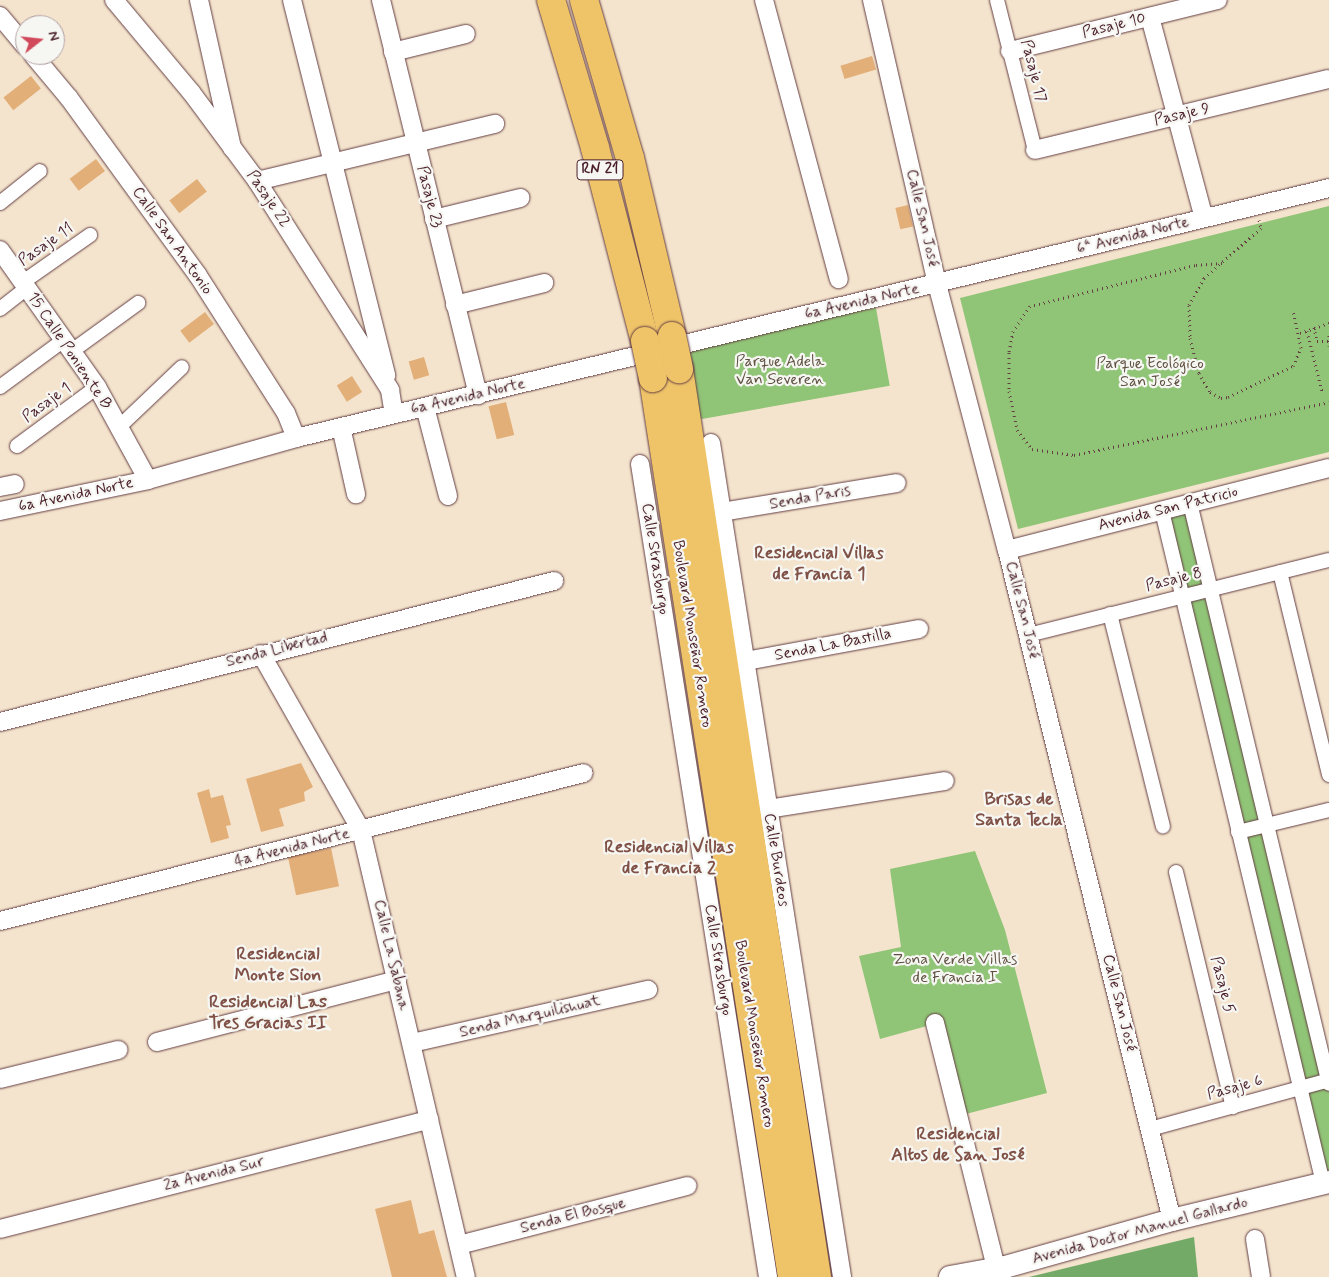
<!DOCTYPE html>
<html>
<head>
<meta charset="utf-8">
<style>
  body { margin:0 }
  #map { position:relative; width:1329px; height:1277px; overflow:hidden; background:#f4e4cd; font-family:Mynerve,sans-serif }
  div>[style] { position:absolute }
  .green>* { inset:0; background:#90c476; transform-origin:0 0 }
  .forest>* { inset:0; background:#74aa67 }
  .building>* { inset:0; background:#e3af79; transform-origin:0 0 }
  .path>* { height:3px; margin-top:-1.5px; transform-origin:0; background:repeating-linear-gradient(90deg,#643d43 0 1px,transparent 0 5px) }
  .roads { filter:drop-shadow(0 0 1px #643d43) drop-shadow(0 0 1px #643d43) }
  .pedestrian>* { height:14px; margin:-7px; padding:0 7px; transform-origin:7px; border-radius:7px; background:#fff }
  .minor>* { height:18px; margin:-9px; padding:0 9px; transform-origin:9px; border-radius:9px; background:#fff }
  .tertiary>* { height:22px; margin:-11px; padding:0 11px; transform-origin:11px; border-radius:11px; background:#fff }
  .trunk>* { height:28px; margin:-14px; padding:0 14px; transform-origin:14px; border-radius:14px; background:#efc469 }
  .bridges { filter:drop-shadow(0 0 1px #643d43) drop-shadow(0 0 1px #643d43) }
  .trunk-bridge>* { height:28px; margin:-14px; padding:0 14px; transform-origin:14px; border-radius:14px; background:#efc469 }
  span { translate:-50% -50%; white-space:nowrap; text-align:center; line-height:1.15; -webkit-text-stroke:4.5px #f6f6f2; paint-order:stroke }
  .shield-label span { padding:1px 4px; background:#f6f6f2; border:1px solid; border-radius:4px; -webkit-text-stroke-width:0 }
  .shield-label { font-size:15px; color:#4a1f2b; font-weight:700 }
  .street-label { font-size:16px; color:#4a1f2b }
  .park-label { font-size:16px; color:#5f5142 }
  .neighbourhood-label { font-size:18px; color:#805146; font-weight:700 }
  .north { position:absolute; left:15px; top:15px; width:50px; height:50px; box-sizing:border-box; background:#f6f6f2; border:1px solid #b1a0a2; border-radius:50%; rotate:74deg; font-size:14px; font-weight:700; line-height:20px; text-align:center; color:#4a1f2b }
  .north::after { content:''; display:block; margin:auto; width:18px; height:22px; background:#d1495b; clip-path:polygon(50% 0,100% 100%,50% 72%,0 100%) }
</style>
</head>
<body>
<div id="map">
  <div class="green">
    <div style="clip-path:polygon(1329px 206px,1329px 452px,1018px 529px,960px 298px)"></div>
    <div style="left:876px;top:308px;width:79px;height:192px;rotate:80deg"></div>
    <div style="clip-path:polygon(1192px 512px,1329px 1085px,1329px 1170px,1320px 1172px,1164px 519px)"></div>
    <div style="clip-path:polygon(975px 851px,1005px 930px,1047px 1093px,958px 1116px,934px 1024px,880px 1039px,859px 956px,901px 947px,890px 869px)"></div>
  </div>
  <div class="forest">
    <div style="clip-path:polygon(1194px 1237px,1198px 1277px,1029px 1277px)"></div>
  </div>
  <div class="building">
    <div style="left:872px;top:56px;width:14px;height:33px;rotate:73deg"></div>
    <div style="left:31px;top:76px;width:16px;height:35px;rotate:52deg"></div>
    <div style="left:96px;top:159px;width:15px;height:33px;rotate:53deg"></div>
    <div style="left:197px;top:179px;width:16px;height:35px;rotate:52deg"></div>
    <div style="left:908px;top:205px;width:22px;height:13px;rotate:77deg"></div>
    <div style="left:205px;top:312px;width:15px;height:31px;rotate:53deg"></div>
    <div style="left:424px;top:357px;width:19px;height:16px;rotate:74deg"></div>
    <div style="left:352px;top:376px;width:19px;height:18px;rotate:58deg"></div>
    <div style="left:506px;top:402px;width:34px;height:18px;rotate:76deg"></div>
    <div style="clip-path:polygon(301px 763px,313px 787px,304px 792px,305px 801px,279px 809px,284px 826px,261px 832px,246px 779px)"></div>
    <div style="clip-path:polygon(209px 789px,211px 798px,223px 795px,231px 825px,226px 826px,229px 838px,211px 843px,197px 793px)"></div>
    <div style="left:331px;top:848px;width:39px;height:44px;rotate:78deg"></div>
    <div style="clip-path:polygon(411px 1200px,419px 1234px,434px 1230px,447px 1277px,392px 1277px,375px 1209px)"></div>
  </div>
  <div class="path">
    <div style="left:1259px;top:220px;width:8px;rotate:76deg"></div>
    <div style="left:1261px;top:228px;width:76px;rotate:138.7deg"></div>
    <div style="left:1204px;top:278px;width:31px;rotate:119deg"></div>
    <div style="left:1189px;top:305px;width:33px;rotate:88deg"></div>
    <div style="left:1190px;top:338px;width:36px;rotate:76deg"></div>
    <div style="left:1199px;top:373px;width:22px;rotate:60deg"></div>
    <div style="left:1210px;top:392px;width:13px;rotate:29deg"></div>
    <div style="left:1221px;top:398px;width:7px;rotate:-8deg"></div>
    <div style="left:1228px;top:397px;width:72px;rotate:-25.5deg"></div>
    <div style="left:1293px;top:366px;width:20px;rotate:-66deg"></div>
    <div style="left:1301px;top:348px;width:39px;rotate:-102deg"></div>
    <div style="left:1222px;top:263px;width:27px;rotate:176deg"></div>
    <div style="left:1195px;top:265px;width:170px;rotate:166deg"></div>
    <div style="left:1030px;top:306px;width:30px;rotate:124deg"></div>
    <div style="left:1013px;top:331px;width:21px;rotate:101deg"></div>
    <div style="left:1009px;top:352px;width:39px;rotate:90deg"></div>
    <div style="left:1009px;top:391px;width:40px;rotate:78deg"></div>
    <div style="left:1017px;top:430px;width:24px;rotate:52deg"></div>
    <div style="left:1032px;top:449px;width:42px;rotate:8.1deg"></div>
    <div style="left:1074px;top:455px;width:260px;rotate:-11.7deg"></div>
    <div style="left:1314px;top:327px;width:14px;rotate:78deg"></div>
    <div style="left:1317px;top:341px;width:12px"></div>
    <div style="left:1307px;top:331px;width:62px;rotate:76deg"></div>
    <div style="left:1300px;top:333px;width:31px;rotate:-19deg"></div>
    <div style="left:1329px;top:335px;width:11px;rotate:90deg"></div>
  </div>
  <div class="roads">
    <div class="pedestrian">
      <div style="left:997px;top:0;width:155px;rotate:75.8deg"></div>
      <div style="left:0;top:203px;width:51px;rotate:-38.7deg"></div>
      <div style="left:23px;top:282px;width:82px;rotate:-35deg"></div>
      <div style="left:0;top:309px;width:34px;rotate:-38deg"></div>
      <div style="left:72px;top:351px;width:82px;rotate:-36deg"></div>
      <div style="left:0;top:387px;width:79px;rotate:-36.3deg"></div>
      <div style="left:118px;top:428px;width:88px;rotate:-43.6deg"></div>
      <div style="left:17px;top:446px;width:99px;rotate:-36.4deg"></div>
      <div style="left:1190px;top:503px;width:597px;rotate:76.55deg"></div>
      <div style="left:1162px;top:511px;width:691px;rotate:76.53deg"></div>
      <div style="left:1280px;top:572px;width:209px;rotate:76.4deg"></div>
      <div style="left:1110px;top:614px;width:219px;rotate:76deg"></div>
      <div style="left:1028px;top:635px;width:310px;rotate:-14deg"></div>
      <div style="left:1238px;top:832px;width:94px;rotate:-13.6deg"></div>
      <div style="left:1176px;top:872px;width:242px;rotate:76.4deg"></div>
      <div style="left:1150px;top:1129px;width:186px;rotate:-15.3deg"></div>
    </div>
    <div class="minor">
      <div style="left:114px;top:0;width:120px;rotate:50.1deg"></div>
      <div style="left:191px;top:92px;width:111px;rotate:53.4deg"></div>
      <div style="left:257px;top:181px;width:248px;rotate:57.5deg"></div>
      <div style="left:390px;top:390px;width:24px;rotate:81deg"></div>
      <div style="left:199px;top:0;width:152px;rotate:77.4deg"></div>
      <div style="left:292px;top:0;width:387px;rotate:75.9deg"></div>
      <div style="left:381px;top:0;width:407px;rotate:76.2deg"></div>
      <div style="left:764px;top:0;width:289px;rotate:75deg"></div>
      <div style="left:872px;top:0;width:291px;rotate:77.1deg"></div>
      <div style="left:937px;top:284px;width:275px;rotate:75.3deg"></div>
      <div style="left:1007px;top:550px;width:690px;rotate:76.17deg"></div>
      <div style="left:0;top:16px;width:39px;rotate:50deg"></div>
      <div style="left:1150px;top:17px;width:208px;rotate:75deg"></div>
      <div style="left:1010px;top:51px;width:214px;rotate:-13.8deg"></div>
      <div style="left:393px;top:52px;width:75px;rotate:-13.9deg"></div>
      <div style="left:33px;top:55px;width:56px;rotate:50.1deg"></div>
      <div style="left:69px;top:98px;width:218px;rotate:54deg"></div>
      <div style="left:197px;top:274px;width:165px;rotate:57.4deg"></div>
      <div style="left:286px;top:413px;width:27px;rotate:68deg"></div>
      <div style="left:1035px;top:150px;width:302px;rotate:-13.6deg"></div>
      <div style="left:257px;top:181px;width:245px;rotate:-13.5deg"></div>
      <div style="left:434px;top:219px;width:89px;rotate:-13.7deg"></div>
      <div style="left:0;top:250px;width:168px;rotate:54.7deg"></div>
      <div style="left:97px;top:387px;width:106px;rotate:61.3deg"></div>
      <div style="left:455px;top:305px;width:92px;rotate:-13.9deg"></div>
      <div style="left:425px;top:407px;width:92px;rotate:75.5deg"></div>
      <div style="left:341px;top:427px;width:69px;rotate:77.4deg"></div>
      <div style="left:711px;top:443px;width:844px;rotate:81.07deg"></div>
      <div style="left:640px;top:464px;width:823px;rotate:81.05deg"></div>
      <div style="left:0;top:487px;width:15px;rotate:-11deg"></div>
      <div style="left:0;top:511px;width:151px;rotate:-11.8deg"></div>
      <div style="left:148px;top:480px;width:154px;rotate:-15.8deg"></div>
      <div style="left:296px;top:438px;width:1063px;rotate:-13.6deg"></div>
      <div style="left:722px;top:512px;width:177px;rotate:-9.4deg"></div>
      <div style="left:1007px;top:550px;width:332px;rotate:-14.3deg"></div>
      <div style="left:261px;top:654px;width:202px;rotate:60.4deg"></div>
      <div style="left:361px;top:830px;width:459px;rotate:76.8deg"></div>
      <div style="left:746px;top:661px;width:176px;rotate:-10.5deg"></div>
      <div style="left:0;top:722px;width:572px;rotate:-14.28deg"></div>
      <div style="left:768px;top:809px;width:179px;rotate:-9deg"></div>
      <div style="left:0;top:921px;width:602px;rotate:-14.22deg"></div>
      <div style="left:935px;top:1023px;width:252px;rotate:76deg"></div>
      <div style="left:157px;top:1042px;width:248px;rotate:-14.5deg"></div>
      <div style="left:412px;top:1043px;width:242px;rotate:-12.7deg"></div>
      <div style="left:0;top:1079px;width:122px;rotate:-13.8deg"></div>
      <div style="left:0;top:1229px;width:443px;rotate:-14.3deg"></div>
      <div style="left:1255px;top:1239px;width:38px;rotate:81deg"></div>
      <div style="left:459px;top:1245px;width:236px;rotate:-14.5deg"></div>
    </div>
    <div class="tertiary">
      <div style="left:950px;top:1277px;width:56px;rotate:-10.3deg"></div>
      <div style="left:1005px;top:1267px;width:173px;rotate:-15.7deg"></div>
      <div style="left:1172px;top:1220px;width:162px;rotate:-13.6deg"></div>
    </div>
    <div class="trunk">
      <div style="left:551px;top:0;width:154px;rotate:73.4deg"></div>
      <div style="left:595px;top:148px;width:199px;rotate:75.5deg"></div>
      <div style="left:584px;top:0;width:165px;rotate:73.8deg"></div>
      <div style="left:630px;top:158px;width:183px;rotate:76.7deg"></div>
      <div style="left:679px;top:369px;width:918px;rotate:81.36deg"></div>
      <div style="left:653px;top:378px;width:910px;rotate:81.21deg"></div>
    </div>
  </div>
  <div class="bridges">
    <div class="trunk-bridge">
      <div style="left:672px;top:336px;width:34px;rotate:78deg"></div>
      <div style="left:645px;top:341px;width:38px;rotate:78deg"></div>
    </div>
  </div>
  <div class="shield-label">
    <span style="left:600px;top:170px">RN 21</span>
  </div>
  <div class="street-label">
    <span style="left:1114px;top:26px;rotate:-14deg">Pasaje 10</span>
    <span style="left:1033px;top:71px;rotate:76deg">Pasaje 17</span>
    <span style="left:1182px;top:115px;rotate:-13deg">Pasaje 9</span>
    <span style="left:429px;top:197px;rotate:76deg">Pasaje 23</span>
    <span style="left:268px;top:199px;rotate:56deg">Pasaje 22</span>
    <span style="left:922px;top:218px;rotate:77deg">Calle San José</span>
    <span style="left:1133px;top:236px;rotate:-14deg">6ª Avenida Norte</span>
    <span style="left:172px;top:241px;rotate:55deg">Calle San Antonio</span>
    <span style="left:46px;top:245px;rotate:-35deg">Pasaje 11</span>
    <span style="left:862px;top:302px;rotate:-13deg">6a Avenida Norte</span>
    <span style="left:69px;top:351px;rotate:56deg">15 Calle Poniente B</span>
    <span style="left:468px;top:397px;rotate:-13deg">6a Avenida Norte</span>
    <span style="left:47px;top:403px;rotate:-36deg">Pasaje 1</span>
    <span style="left:76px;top:495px;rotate:-12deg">6a Avenida Norte</span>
    <span style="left:810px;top:498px;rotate:-10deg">Senda Paris</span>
    <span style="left:1168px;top:509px;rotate:-14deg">Avenida San Patricio</span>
    <span style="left:655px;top:559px;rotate:81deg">Calle Strasburgo</span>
    <span style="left:1174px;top:580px;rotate:-14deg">Pasaje 8</span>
    <span style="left:1022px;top:610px;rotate:76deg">Calle San José</span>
    <span style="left:692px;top:634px;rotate:81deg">Boulevard Monseñor Romero</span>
    <span style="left:833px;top:645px;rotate:-11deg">Senda La Bastilla</span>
    <span style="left:277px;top:650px;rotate:-14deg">Senda Libertad</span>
    <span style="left:292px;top:848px;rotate:-14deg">4a Avenida Norte</span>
    <span style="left:776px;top:860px;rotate:81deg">Calle Burdeos</span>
    <span style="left:391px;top:955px;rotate:77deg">Calle La Sabana</span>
    <span style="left:718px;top:960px;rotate:81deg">Calle Strasburgo</span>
    <span style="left:1222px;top:985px;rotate:76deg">Pasaje 5</span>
    <span style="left:1119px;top:1003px;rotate:76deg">Calle San José</span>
    <span style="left:530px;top:1017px;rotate:-13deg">Senda Marquilishuat</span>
    <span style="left:754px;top:1034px;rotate:81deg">Boulevard Monseñor Romero</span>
    <span style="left:1235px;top:1088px;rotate:-15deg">Pasaje 6</span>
    <span style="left:214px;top:1174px;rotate:-14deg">2a Avenida Sur</span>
    <span style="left:573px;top:1216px;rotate:-14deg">Senda El Bosque</span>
    <span style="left:1140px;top:1231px;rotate:-15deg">Avenida Doctor Manuel Gallardo</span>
  </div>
  <div class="park-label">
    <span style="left:780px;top:371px">Parque Adela<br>Van Severen</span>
    <span style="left:1150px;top:373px">Parque Ecológico<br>San José</span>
    <span style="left:955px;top:969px">Zona Verde Villas<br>de Francia I</span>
  </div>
  <div class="neighbourhood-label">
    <span style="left:819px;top:564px">Residencial Villas<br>de Francia 1</span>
    <span style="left:1019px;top:810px">Brisas de<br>Santa Tecla</span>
    <span style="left:669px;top:858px">Residencial Villas<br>de Francia 2</span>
    <span style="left:278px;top:965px">Residencial<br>Monte Sion</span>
    <span style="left:268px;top:1013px">Residencial Las<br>Tres Gracias II</span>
    <span style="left:958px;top:1145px">Residencial<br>Altos de San José</span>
  </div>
  <div class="north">N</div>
</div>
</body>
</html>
